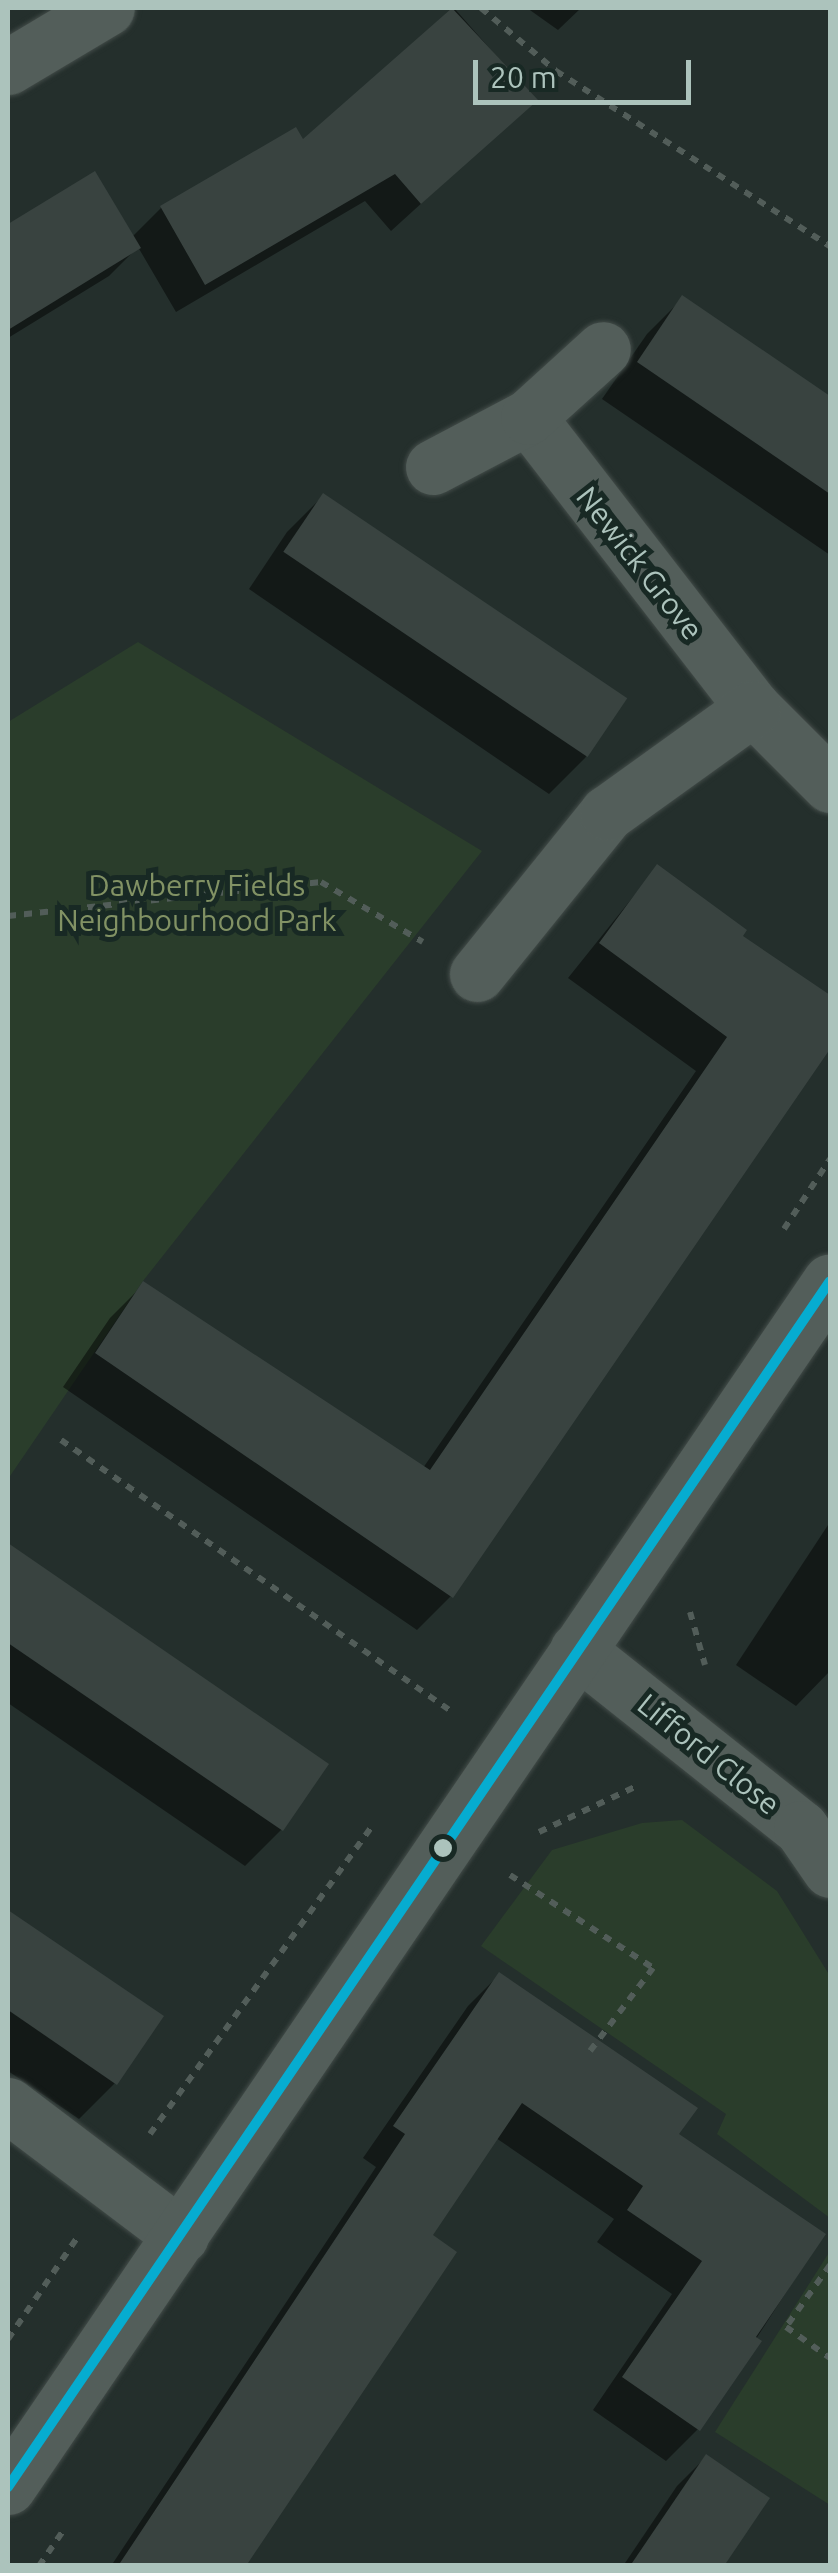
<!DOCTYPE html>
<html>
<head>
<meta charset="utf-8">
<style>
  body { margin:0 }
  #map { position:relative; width:838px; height:2573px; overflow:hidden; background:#242f2c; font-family:Ubuntu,sans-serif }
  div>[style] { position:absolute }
  .green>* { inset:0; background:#2a3d2b }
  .shadow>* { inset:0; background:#0007 }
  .building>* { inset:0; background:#394340; transform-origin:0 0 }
  .path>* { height:6px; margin-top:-3px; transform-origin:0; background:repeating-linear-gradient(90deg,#525d59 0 8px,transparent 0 16px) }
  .roads { filter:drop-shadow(0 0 2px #424b48) drop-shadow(0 0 2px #424b48) }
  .minor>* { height:55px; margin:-27.5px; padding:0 27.5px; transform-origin:27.5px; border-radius:27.5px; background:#535e5a }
  .bus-1>* { height:10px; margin:-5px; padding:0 5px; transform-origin:5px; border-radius:5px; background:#06acd0 }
  .dots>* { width:28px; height:28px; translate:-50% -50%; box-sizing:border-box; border:5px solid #182924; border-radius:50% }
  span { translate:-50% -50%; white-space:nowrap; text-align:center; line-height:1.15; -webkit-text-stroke:10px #182924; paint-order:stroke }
  .street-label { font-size:30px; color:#acc3bc }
  .park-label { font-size:30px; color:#829264 }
  .frame { position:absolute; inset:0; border:10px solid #acc3bc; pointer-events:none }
  .scale { position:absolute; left:473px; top:60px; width:218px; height:45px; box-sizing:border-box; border:5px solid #acc3bc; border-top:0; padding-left:12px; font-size:30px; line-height:35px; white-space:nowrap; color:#acc3bc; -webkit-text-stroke:8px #182924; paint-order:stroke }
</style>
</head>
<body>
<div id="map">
  <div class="green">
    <div style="clip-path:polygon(138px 642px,482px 851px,143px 1281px,8px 1479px,8px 722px)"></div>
    <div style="clip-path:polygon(682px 1820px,777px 1891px,830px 1976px,830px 2218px,717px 2134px,726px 2114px,481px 1946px,552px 1850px,642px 1823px)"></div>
    <div style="clip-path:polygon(830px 2251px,830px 2505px,715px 2432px)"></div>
  </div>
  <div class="shadow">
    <div style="clip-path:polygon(527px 8px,581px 8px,558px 30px)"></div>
    <div style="clip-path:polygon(455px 9px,535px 100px,391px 231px,365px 201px,176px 312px,138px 247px,109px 276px,8px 338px,8px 227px,94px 174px,132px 237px,161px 208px,302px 143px)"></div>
    <div style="clip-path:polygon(683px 298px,830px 399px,830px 555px,602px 399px,647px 334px)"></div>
    <div style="clip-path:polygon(323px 496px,624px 700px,585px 758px,549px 794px,249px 589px,287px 532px)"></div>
    <div style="clip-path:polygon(657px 867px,739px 936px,830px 998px,830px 1045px,451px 1596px,417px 1630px,63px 1387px,110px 1318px,143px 1285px,423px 1468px,696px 1071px,568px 978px)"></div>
    <div style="clip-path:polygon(830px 1522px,830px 1671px,796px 1706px,736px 1665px)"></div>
    <div style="clip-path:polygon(8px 1546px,325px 1765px,281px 1830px,245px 1866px,8px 1703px)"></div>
    <div style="clip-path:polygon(8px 1913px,160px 2017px,115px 2083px,79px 2119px,8px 2071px)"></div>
    <div style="clip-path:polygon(499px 1975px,676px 2135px,823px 2235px,698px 2429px,666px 2461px,593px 2410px,672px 2294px,597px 2242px,614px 2219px,496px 2138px,429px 2236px,241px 2566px,111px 2566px,376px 2167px,363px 2158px,468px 2006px)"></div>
    <div style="clip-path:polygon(706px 2457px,721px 2566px,623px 2566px,677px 2486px)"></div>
  </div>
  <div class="building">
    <div style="clip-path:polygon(452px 8px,538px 100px,421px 204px,395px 174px,205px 285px,160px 206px,296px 127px,303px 139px)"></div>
    <div style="clip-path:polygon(95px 171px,141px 248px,8px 330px,8px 224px)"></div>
    <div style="clip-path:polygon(682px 295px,830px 396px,830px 494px,637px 362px)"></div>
    <div style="left:323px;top:493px;width:367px;height:71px;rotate:34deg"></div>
    <div style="clip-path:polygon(657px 864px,747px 930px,743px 936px,830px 995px,830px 1049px,453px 1598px,95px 1353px,143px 1281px,430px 1470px,727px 1037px,599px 943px)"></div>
    <div style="clip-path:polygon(8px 1543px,329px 1764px,283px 1831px,8px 1643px)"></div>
    <div style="clip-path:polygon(8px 1910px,164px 2016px,117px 2085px,8px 2010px)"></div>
    <div style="clip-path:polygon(499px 1972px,698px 2108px,679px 2134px,826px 2234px,756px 2337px,762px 2341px,700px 2431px,622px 2377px,702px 2261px,627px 2210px,643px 2186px,522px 2103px,433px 2235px,457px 2252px,246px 2566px,118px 2566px,405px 2134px,393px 2126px)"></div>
    <div style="clip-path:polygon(706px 2454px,770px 2498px,724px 2566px,630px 2566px)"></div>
  </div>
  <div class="path">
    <div style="left:481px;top:8px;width:98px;rotate:40deg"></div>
    <div style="left:556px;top:71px;width:325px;rotate:32.6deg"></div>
    <div style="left:8px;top:916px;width:315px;rotate:-6.2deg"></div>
    <div style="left:321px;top:882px;width:118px;rotate:30.5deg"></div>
    <div style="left:784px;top:1229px;width:84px;rotate:-56.7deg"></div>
    <div style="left:61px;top:1440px;width:479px;rotate:34.8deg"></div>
    <div style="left:690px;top:1612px;width:55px;rotate:74.2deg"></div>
    <div style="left:539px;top:1832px;width:110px;rotate:-25.2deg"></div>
    <div style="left:510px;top:1875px;width:171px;rotate:33deg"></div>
    <div style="left:653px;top:1968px;width:104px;rotate:127.2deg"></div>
    <div style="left:150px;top:2134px;width:377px;rotate:-54.2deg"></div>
    <div style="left:830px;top:2265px;width:76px;rotate:125.4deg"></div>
    <div style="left:786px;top:2327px;width:54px;rotate:35.2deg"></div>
    <div style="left:8px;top:2339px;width:122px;rotate:-55.7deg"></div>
    <div style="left:39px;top:2566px;width:46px;rotate:-55.6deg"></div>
  </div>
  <div class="roads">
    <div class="minor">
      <div style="left:8px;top:67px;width:115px;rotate:-30.8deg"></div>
      <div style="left:528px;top:417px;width:368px;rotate:52.3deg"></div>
      <div style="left:753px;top:708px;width:109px;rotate:45deg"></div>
      <div style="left:433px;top:467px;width:107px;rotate:-27.8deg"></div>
      <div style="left:528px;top:417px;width:101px;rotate:-42.2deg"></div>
      <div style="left:477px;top:974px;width:207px;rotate:-51.1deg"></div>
      <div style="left:607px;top:813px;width:180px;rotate:-35.7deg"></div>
      <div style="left:577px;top:1650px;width:286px;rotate:38.5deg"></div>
      <div style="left:801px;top:1828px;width:51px;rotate:55.4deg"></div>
      <div style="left:8px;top:2105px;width:217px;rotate:37.1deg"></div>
      <div style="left:8px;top:2487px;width:1459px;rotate:-55.72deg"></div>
    </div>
  </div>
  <div class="bus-1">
    <div style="left:8px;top:2487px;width:1459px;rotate:-55.72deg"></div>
  </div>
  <div class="dots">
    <div style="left:443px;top:1848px;background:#acc3bc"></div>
  </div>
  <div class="street-label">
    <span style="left:640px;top:563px;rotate:52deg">Newick Grove</span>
    <span style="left:709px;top:1754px;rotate:39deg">Lifford Close</span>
  </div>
  <div class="park-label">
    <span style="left:197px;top:902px">Dawberry Fields<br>Neighbourhood Park</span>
  </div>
  <div class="frame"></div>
  <div class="scale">20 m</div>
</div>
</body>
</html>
